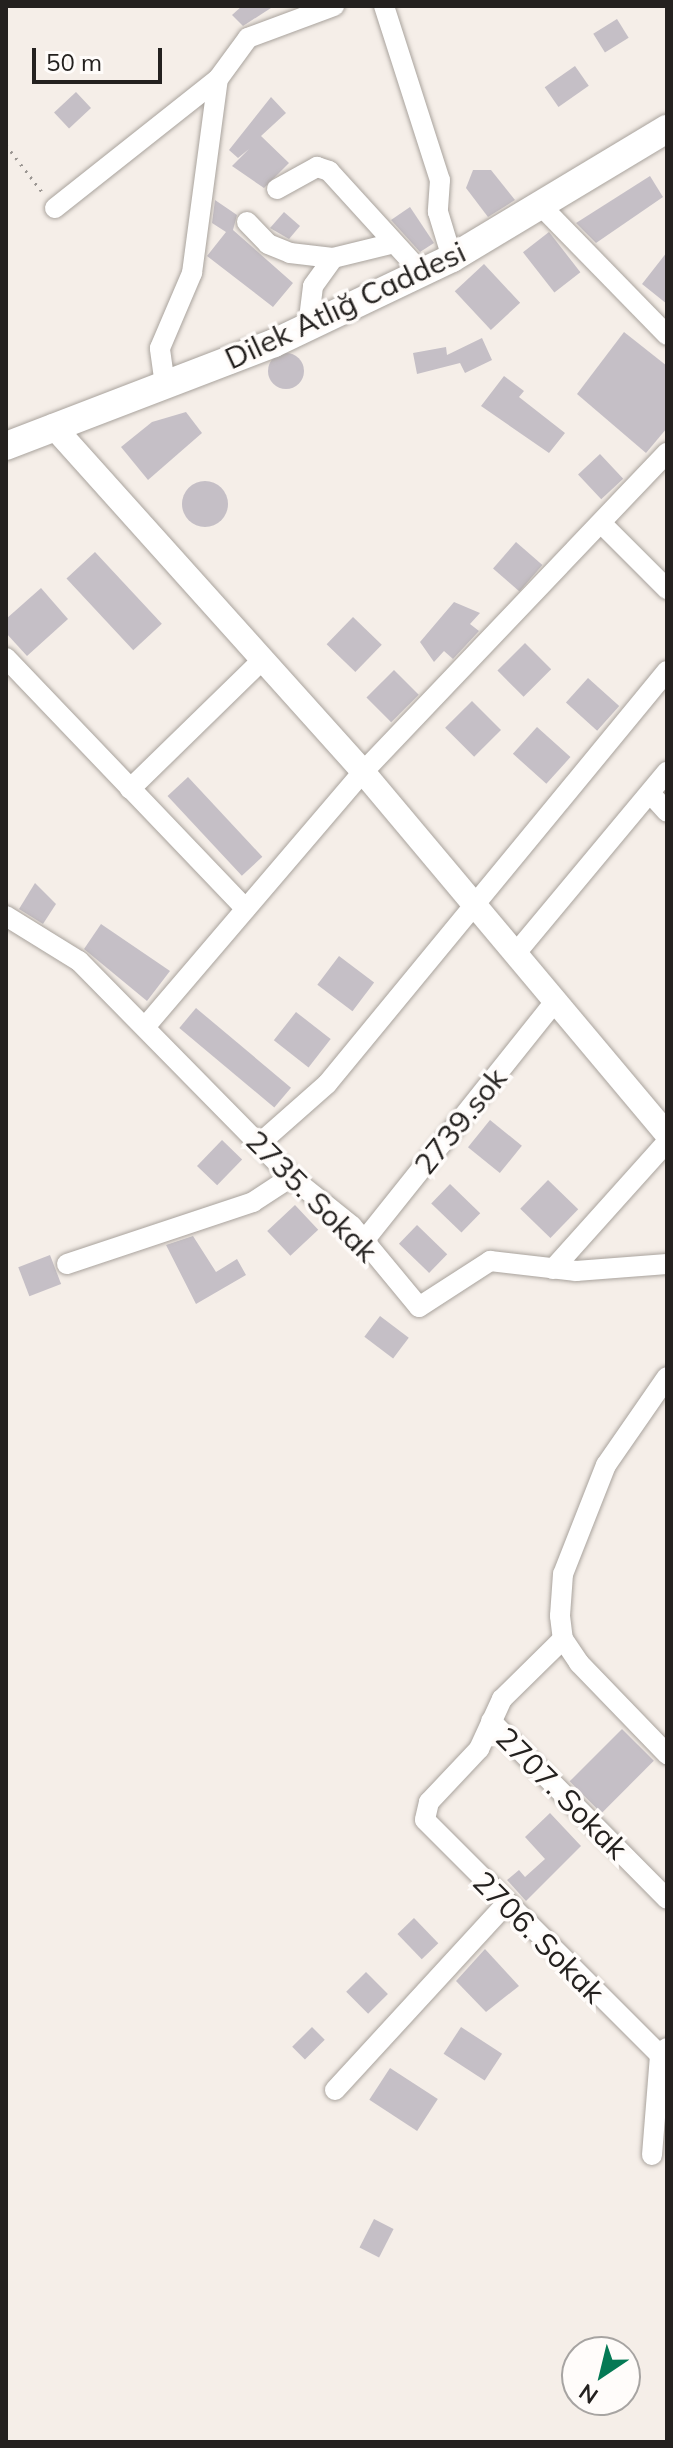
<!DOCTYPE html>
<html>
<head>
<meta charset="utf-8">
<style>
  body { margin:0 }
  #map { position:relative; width:673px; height:2448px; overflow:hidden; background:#f5eee8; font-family:Mulish,sans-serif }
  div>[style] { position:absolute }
  .building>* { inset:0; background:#c5bfc6; transform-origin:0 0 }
  .round { border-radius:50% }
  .path>* { height:3px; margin-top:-1.5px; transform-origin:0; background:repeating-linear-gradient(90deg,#9b9692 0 2px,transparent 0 8px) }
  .roads { filter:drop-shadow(0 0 2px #a9a39d) drop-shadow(0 0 2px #a9a39d) }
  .minor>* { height:20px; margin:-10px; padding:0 10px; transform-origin:10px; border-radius:10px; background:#fff }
  .tertiary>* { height:24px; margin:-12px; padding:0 12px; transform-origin:12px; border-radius:12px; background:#fff }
  .secondary>* { height:28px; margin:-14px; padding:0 14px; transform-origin:14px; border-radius:14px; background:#fff }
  span { translate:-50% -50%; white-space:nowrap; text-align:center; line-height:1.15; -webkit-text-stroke:7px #fffcfa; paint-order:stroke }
  .street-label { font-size:30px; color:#24211f }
  .frame { position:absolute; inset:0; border:8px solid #24211f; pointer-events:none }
  .north { position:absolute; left:561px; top:2336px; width:80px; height:80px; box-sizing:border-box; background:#fffcfa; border:2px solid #a7a4a2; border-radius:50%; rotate:215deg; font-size:22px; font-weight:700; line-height:32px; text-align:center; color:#24211f }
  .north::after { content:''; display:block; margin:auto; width:28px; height:36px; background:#057954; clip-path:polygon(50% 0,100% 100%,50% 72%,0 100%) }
  .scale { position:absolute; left:32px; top:48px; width:130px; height:36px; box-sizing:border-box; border:4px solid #24211f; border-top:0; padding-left:10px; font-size:24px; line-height:28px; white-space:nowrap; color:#24211f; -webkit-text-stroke:6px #fffcfa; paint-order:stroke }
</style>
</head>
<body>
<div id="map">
  <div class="building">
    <div style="clip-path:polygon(242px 6px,274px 6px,243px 26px,232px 15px)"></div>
    <div style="left:617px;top:19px;width:22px;height:28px;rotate:58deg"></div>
    <div style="left:575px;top:66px;width:24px;height:37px;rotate:55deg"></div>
    <div style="left:76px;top:92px;width:22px;height:30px;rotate:47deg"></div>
    <div style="clip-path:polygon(271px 97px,286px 113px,261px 136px,289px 163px,264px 188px,232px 166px,249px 149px,238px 158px,229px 150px)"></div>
    <div style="clip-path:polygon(473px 170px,491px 170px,515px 200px,488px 217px,466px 188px)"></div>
    <div style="clip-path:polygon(650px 176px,663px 197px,596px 243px,576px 223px)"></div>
    <div style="clip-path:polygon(215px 200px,237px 215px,233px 230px,293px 283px,273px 307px,207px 256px,226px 232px,212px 223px)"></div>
    <div style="clip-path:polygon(410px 207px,434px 243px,420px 252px,391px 220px)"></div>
    <div style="clip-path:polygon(284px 212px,300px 226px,289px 239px,270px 228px)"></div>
    <div style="left:549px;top:232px;width:51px;height:33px;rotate:52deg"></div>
    <div style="clip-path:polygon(667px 252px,667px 304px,642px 284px)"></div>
    <div style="left:484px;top:264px;width:53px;height:40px;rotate:47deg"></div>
    <div style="clip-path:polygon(624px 332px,667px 366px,667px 428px,646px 453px,577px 394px)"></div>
    <div style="clip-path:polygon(482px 338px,492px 360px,465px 373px,460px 363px,417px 374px,413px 353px,446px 347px,447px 355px)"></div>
    <div class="round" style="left:268px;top:353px;width:36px;height:36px"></div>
    <div style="clip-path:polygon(504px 376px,524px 391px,519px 397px,565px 433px,549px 453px,481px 406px)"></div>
    <div style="clip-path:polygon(186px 412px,202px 433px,148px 480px,121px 447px,152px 422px)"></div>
    <div style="left:600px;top:454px;width:34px;height:30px;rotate:47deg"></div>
    <div class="round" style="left:182px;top:481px;width:46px;height:46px"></div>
    <div style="left:516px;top:542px;width:35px;height:35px;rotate:41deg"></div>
    <div style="left:95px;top:552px;width:98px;height:39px;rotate:47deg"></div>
    <div style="clip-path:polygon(41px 588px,68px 619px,27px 656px,6px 633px,6px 619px)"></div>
    <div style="clip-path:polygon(454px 602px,480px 613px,470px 624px,479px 631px,453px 659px,444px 651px,434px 662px,420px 642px)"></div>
    <div style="left:353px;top:617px;width:40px;height:38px;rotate:44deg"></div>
    <div style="left:525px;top:643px;width:37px;height:39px;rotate:45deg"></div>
    <div style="left:394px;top:670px;width:35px;height:39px;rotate:45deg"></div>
    <div style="left:588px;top:678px;width:42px;height:33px;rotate:42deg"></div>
    <div style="left:472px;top:701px;width:41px;height:38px;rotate:45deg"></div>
    <div style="left:537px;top:727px;width:45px;height:36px;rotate:42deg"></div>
    <div style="left:188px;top:777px;width:109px;height:28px;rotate:47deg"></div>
    <div style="clip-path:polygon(35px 883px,56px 904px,43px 924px,19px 909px)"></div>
    <div style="clip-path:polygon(101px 924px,170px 971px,147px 1001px,84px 949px)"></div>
    <div style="left:339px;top:956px;width:44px;height:36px;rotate:37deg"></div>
    <div style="left:196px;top:1008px;width:124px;height:26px;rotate:40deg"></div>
    <div style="left:296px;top:1012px;width:44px;height:36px;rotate:38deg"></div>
    <div style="left:490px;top:1120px;width:41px;height:35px;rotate:39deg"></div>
    <div style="left:222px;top:1140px;width:28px;height:36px;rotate:44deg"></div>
    <div style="left:548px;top:1180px;width:42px;height:40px;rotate:44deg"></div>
    <div style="left:450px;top:1184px;width:42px;height:27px;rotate:44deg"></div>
    <div style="left:295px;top:1205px;width:34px;height:38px;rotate:47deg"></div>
    <div style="left:417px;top:1225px;width:42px;height:26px;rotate:44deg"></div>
    <div style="clip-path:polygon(193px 1236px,216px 1272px,237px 1259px,246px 1275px,196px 1304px,166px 1245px)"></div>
    <div style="left:50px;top:1255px;width:31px;height:34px;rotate:69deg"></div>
    <div style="left:380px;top:1316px;width:36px;height:26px;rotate:37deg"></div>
    <div style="left:622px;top:1729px;width:45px;height:74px;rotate:45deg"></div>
    <div style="clip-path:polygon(550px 1813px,581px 1846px,526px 1901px,507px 1880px,519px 1870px,525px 1877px,545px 1859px,525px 1837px)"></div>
    <div style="left:414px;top:1918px;width:35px;height:23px;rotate:46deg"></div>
    <div style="clip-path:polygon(485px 1949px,519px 1986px,486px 2012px,456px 1981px)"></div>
    <div style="left:366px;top:1972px;width:31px;height:28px;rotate:45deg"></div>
    <div style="left:312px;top:2027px;width:18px;height:28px;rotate:45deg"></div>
    <div style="left:461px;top:2027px;width:49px;height:32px;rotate:33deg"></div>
    <div style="left:390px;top:2068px;width:57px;height:38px;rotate:33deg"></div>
    <div style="left:374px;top:2219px;width:22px;height:32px;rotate:27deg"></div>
  </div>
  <div class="path">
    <div style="left:6px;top:145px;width:61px;rotate:52.4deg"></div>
  </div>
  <div class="roads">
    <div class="minor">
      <div style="left:384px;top:6px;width:183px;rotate:72.2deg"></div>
      <div style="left:440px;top:180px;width:32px;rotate:94deg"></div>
      <div style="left:438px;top:212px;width:48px;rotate:73.1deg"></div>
      <div style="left:277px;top:189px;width:46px;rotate:-28.8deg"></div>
      <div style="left:317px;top:167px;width:13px;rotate:18deg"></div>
      <div style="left:329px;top:171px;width:137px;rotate:47.7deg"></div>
      <div style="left:55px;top:208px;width:208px;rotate:-38.4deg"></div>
      <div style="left:218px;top:79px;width:51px;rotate:-53.8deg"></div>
      <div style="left:248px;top:38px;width:92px;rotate:-20.4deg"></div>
      <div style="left:544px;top:209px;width:176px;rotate:45.7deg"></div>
      <div style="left:247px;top:222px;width:30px;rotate:46deg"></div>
      <div style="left:268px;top:244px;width:24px;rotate:22deg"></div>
      <div style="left:290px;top:253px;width:43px;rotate:6.6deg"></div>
      <div style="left:333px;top:258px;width:59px;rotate:-13.8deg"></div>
      <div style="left:308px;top:327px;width:41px;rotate:-83deg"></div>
      <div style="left:313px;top:286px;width:34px;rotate:-54deg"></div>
      <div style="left:165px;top:385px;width:37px;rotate:-98deg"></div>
      <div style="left:160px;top:348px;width:82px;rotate:-66.9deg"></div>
      <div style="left:192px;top:273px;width:196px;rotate:-82.4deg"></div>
      <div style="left:603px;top:525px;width:91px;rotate:45deg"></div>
      <div style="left:6px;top:658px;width:347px;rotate:46.3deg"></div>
      <div style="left:130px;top:789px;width:186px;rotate:-44.3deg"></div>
      <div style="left:650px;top:793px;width:25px;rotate:48deg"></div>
      <div style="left:6px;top:916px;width:86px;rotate:31.7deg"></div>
      <div style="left:79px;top:961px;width:303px;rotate:45.5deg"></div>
      <div style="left:291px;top:1177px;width:78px;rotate:38.8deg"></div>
      <div style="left:352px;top:1226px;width:105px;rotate:50.4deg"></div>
      <div style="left:419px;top:1307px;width:85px;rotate:-32.9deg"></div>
      <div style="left:490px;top:1261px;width:87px;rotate:6.6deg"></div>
      <div style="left:576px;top:1271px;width:91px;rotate:-4.4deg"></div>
      <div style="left:516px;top:953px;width:236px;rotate:-50.2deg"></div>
      <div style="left:145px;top:1027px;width:335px;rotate:-49.5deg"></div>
      <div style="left:363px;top:772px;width:441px;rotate:-46.4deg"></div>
      <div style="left:259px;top:1144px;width:91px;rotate:-41.4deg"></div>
      <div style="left:327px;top:1084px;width:535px;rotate:-50.54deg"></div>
      <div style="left:363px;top:1242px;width:310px;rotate:-51.4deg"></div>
      <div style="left:67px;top:1264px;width:196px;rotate:-18.4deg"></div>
      <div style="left:253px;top:1202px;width:45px;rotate:-33.3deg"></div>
      <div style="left:553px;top:1269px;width:171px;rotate:-48.1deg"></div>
      <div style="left:667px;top:1377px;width:107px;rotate:124.7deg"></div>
      <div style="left:606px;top:1465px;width:117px;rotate:111.5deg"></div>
      <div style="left:563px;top:1574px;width:42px;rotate:94.1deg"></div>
      <div style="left:560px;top:1616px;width:23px;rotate:83deg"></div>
      <div style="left:563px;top:1639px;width:29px;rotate:56deg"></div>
      <div style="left:579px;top:1663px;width:127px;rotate:46deg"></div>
      <div style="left:563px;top:1639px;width:86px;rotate:135.5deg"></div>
      <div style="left:502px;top:1699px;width:55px;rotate:114.7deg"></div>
      <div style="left:479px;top:1749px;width:73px;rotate:133.3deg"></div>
      <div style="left:429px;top:1802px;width:18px;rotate:103deg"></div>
      <div style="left:425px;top:1820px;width:332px;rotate:45deg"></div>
      <div style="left:491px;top:1721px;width:250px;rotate:45.3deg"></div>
      <div style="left:335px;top:2090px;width:251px;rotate:-47.4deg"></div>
      <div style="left:652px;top:2155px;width:100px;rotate:-85.4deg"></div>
      <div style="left:660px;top:2055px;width:10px;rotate:-45deg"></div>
    </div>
    <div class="tertiary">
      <div style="left:53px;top:426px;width:465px;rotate:48.1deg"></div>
      <div style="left:363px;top:772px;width:473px;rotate:50deg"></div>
    </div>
    <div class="secondary">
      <div style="left:6px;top:446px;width:287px;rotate:-21deg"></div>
      <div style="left:274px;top:343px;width:197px;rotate:-25.5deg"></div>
      <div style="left:452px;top:258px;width:251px;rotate:-31deg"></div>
    </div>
  </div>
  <div class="street-label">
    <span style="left:345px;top:305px;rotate:-25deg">Dilek Atlığ Caddesi</span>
    <span style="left:460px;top:1121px;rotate:-51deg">2739.sok</span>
    <span style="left:312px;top:1196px;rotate:45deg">2735. Sokak</span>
    <span style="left:562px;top:1793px;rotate:45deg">2707. Sokak</span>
    <span style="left:539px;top:1937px;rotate:45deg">2706. Sokak</span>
  </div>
  <div class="frame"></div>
  <div class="north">N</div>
  <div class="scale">50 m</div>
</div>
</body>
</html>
